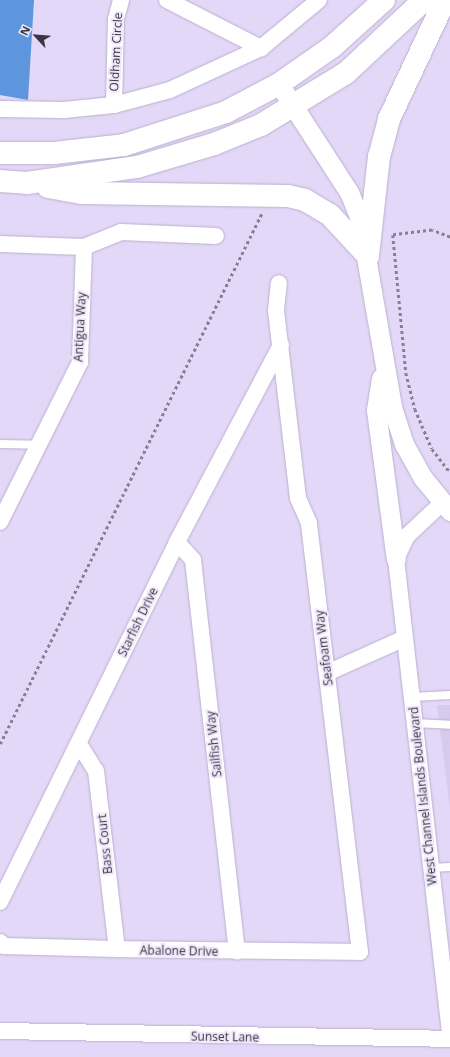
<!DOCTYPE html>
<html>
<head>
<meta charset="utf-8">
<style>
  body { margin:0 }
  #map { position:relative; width:450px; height:1057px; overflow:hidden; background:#e4d8f8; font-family:"Open Sans",sans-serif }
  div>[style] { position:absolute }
  .built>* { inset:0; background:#d7caef }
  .water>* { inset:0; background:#5d96dd }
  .path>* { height:2.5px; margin-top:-1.25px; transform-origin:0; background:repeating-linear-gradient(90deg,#887f95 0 3px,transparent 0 6px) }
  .roads { filter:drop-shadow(0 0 1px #bcb0cf) drop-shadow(0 0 1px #bcb0cf) }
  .service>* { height:8px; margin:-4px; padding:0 4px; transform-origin:4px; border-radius:4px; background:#fff }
  .minor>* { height:16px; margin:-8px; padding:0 8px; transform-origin:8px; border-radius:8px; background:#fff }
  .tertiary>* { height:19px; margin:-9.5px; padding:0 9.5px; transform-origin:9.5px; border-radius:9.5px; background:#fff }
  .secondary>* { height:22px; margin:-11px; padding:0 11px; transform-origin:11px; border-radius:11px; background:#fff }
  span { translate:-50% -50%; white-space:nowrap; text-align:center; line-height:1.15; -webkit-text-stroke:4px #efe8fb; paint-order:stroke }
  .street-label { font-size:12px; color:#3a3542 }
  .north { position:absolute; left:16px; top:16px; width:40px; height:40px; -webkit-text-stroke:3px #efe8fb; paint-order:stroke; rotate:296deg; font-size:11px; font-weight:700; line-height:16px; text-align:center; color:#3a3542 }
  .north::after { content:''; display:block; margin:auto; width:14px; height:18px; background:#3a3542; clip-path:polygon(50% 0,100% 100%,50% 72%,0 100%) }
</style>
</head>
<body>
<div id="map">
  <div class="built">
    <div style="clip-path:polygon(437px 705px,450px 705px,450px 809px)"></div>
  </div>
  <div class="water">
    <div style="clip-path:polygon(0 0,34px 0,28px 100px,0 95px)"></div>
  </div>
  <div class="path">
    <div style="left:450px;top:237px;width:19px;rotate:-159deg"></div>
    <div style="left:432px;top:230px;width:39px;rotate:173deg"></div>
    <div style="left:393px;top:235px;width:139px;rotate:84.6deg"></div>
    <div style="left:406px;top:373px;width:37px;rotate:76deg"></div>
    <div style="left:415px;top:409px;width:43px;rotate:67deg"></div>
    <div style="left:432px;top:449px;width:29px;rotate:52deg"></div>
    <div style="left:0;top:744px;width:592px;rotate:-63.74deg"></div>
  </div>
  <div class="roads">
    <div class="service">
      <div style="left:0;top:444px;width:39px;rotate:1deg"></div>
      <div style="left:412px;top:697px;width:38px;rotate:-3deg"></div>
      <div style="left:415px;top:723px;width:35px;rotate:3deg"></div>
      <div style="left:431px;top:868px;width:19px;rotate:-3deg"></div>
    </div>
    <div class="minor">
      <div style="left:167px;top:0;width:106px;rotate:27.1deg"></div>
      <div style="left:114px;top:105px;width:86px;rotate:-88.7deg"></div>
      <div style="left:116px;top:19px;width:20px;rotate:-75deg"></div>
      <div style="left:0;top:109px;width:64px;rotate:0.9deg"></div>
      <div style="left:64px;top:110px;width:50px;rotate:-5.7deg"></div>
      <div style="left:114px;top:105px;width:58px;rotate:-15deg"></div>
      <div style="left:170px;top:90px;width:100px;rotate:-24.8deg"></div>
      <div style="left:261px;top:48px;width:75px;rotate:-39.6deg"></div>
      <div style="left:0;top:244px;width:84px;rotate:2deg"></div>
      <div style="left:84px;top:247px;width:40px;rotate:-22deg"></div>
      <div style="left:121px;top:232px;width:95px;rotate:2.4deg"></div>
      <div style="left:442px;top:503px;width:48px;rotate:136.7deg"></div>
      <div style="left:407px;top:536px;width:25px;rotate:116deg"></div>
      <div style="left:396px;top:559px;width:476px;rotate:83.5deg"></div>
      <div style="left:0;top:522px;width:179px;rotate:-63.4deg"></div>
      <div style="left:80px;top:362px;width:115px;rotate:-88deg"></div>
      <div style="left:177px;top:542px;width:24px;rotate:48deg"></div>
      <div style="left:193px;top:560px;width:394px;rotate:83.6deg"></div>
      <div style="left:327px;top:673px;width:85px;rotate:-24.2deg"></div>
      <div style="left:79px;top:744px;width:32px;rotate:58deg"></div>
      <div style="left:96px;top:771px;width:179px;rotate:83.3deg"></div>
      <div style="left:0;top:902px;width:401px;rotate:-63.8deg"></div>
      <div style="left:177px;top:542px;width:223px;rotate:-62.2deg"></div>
      <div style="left:0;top:942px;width:6px;rotate:45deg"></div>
      <div style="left:4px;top:946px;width:113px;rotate:1.5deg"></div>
      <div style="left:117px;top:949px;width:243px;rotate:0.7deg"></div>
      <div style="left:360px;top:952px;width:432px;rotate:-96.8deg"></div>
      <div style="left:309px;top:523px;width:27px;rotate:-114deg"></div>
      <div style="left:298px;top:498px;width:189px;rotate:-96.7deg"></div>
      <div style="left:276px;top:310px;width:27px;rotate:-84deg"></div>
      <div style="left:0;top:1031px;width:450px;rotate:1deg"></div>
    </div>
    <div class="tertiary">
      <div style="left:279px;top:84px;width:129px;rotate:57.1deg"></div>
      <div style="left:349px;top:192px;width:27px;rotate:68deg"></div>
      <div style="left:359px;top:217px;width:193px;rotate:80.1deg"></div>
      <div style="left:392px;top:407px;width:39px;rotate:72deg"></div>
      <div style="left:404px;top:444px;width:39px;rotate:61deg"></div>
      <div style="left:423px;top:478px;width:43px;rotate:50.7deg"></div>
      <div style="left:381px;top:378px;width:32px;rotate:99deg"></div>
      <div style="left:376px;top:410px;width:150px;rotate:82.4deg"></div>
    </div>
    <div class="secondary">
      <div style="left:0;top:153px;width:54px"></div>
      <div style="left:54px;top:153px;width:70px;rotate:-6.5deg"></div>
      <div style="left:124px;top:145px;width:107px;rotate:-17.9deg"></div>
      <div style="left:226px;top:112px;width:60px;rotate:-27.8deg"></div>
      <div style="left:279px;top:84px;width:65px;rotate:-34.9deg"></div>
      <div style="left:332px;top:47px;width:70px;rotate:-42.1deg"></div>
      <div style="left:0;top:181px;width:27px;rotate:4deg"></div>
      <div style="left:27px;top:183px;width:111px;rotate:-8.3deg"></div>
      <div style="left:137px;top:167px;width:80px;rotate:-16.6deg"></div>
      <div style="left:214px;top:144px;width:51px;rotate:-22deg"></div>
      <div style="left:261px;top:125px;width:100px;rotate:-31.5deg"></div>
      <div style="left:346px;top:73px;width:107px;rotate:-43.1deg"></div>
      <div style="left:48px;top:187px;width:35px;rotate:10deg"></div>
      <div style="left:82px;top:193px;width:206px;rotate:0.8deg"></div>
      <div style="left:288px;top:196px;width:17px;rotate:13deg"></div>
      <div style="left:305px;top:200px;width:29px;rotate:31deg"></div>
      <div style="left:330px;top:215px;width:56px;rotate:47.2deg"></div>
      <div style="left:368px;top:256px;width:100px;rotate:-83.7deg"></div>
      <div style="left:379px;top:157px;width:39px;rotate:-75deg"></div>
      <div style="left:389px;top:119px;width:132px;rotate:-64.8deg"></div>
    </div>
  </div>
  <div class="street-label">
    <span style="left:116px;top:52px;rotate:-87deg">Oldham Circle</span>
    <span style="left:80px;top:327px;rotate:-87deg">Antigua Way</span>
    <span style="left:138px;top:622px;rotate:-64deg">Starfish Drive</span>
    <span style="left:324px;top:648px;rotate:-97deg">Seafoam Way</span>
    <span style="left:214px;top:744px;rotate:-96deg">Sailfish Way</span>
    <span style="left:423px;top:796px;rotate:-96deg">West Channel Islands Boulevard</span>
    <span style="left:105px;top:844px;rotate:-96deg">Bass Court</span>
    <span style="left:179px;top:951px;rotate:1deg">Abalone Drive</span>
    <span style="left:225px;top:1037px;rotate:1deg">Sunset Lane</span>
  </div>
  <div class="north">N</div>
</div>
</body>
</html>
